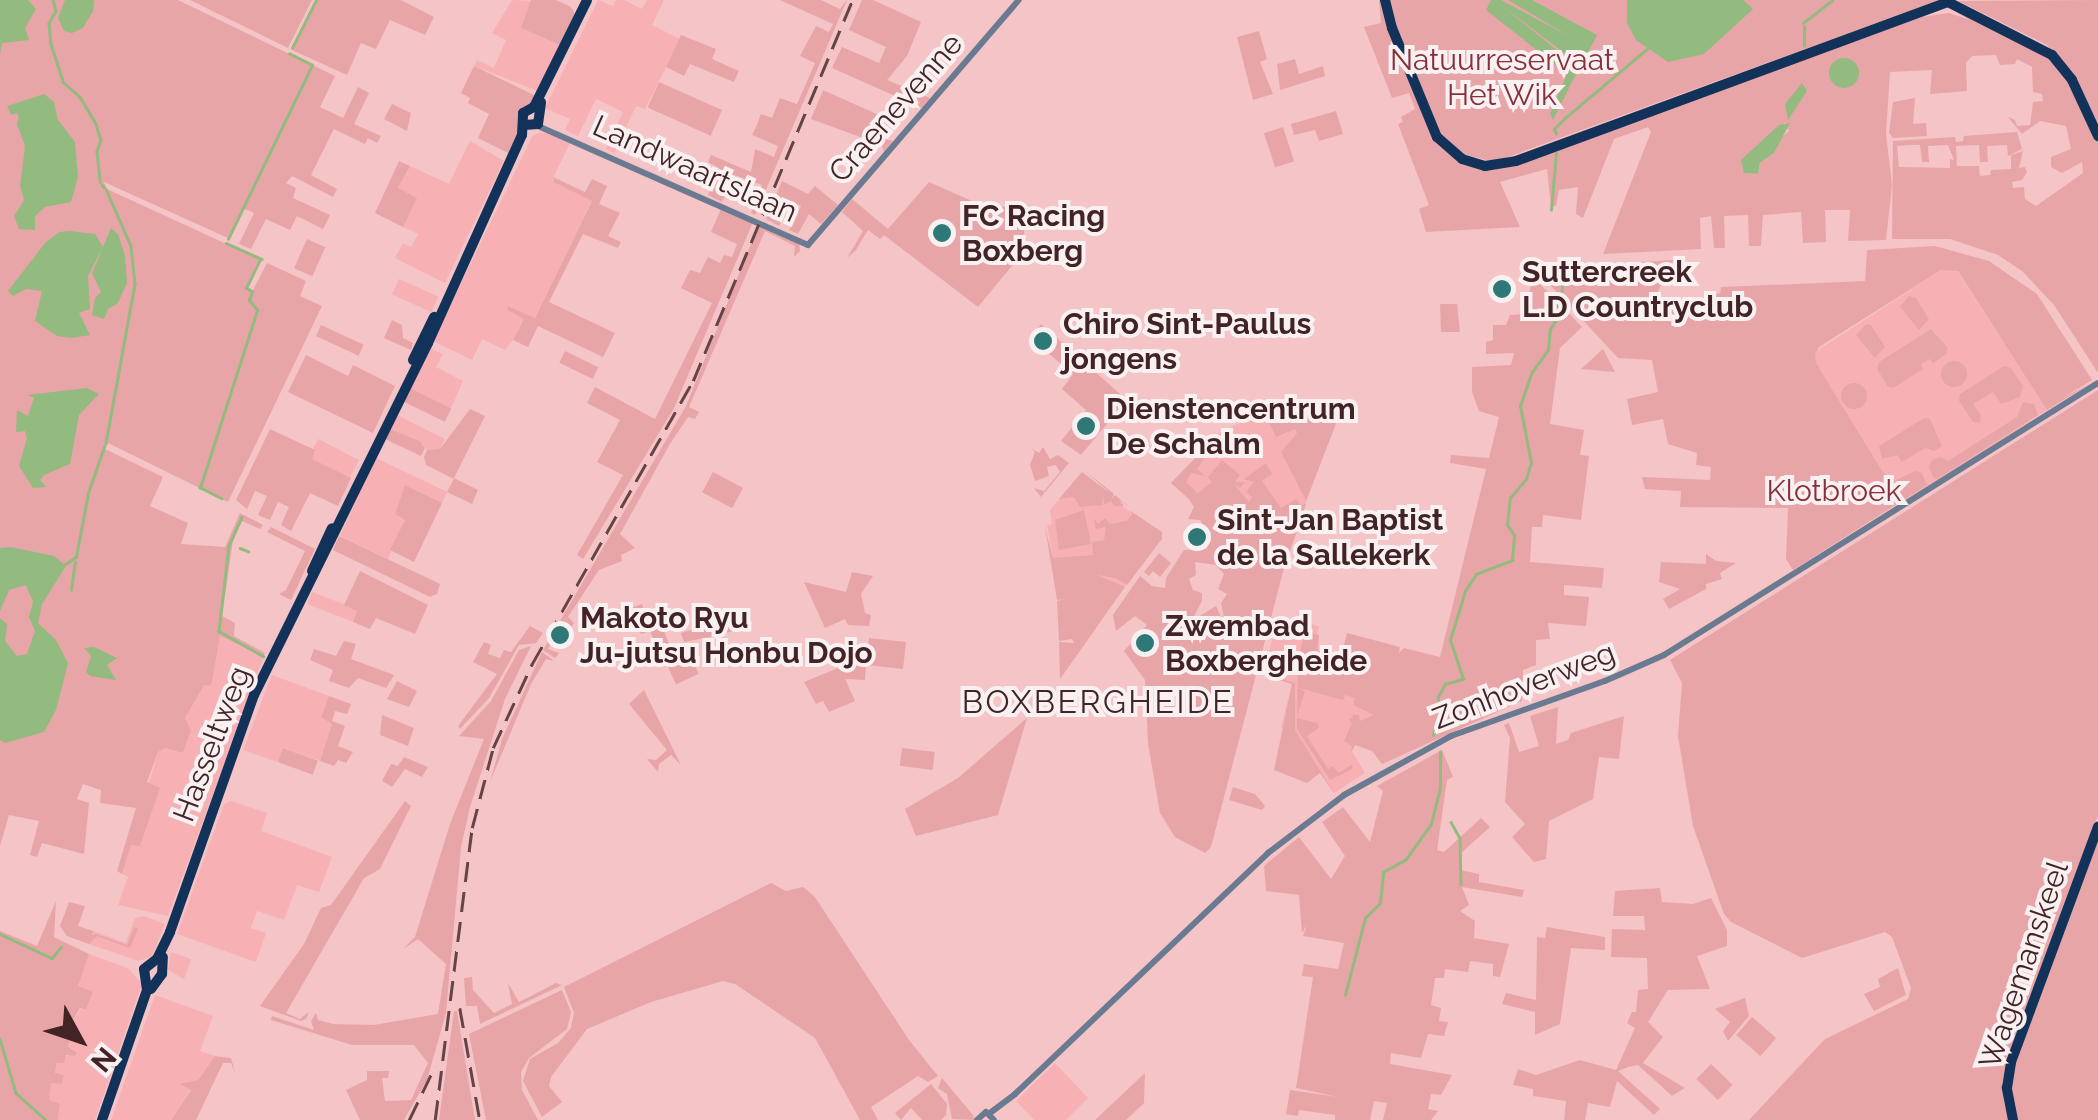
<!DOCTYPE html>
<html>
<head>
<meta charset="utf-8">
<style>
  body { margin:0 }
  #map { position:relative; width:2098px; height:1120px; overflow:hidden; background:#f5c4c6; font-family:Raleway,sans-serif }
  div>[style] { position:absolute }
  .built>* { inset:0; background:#f7b1b4; transform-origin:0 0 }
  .green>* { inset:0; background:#e8a5a8; transform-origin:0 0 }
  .round { border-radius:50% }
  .water>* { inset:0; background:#93ba7f }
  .stream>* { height:2.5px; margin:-1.25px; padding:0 1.25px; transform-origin:1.25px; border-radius:1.25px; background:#93ba7f }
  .minor>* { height:6px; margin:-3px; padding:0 3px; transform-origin:3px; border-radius:3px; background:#697a91 }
  .major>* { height:10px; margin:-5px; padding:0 5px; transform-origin:5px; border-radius:5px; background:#133259 }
  .rail>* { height:2.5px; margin-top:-1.25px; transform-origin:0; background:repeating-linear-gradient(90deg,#664446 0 20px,transparent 0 30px) }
  .dots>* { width:28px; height:28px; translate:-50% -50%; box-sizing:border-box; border:5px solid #f9f1f1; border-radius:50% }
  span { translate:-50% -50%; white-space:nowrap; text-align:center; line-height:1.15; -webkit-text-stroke:8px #f9f1f1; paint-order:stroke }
  .park-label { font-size:30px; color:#882f3b }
  .street-label { font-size:30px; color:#432426 }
  .poi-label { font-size:30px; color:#432426; font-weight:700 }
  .left { translate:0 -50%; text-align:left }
  .neighbourhood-label { font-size:32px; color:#432426; letter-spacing:2.5px }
  .north { position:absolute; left:30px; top:990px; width:100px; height:100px; -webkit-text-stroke:8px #f9f1f1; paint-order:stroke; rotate:130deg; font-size:28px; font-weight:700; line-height:40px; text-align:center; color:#432426 }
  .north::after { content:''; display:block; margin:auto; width:35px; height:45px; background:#432426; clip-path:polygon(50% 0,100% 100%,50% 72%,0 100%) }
</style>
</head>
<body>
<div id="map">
  <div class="built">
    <div style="clip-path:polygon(512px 0,533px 1px,521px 28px,560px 45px,538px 91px,474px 66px,477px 60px,494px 68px,506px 40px,492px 33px)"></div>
    <div style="clip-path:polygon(598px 0,613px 6px,616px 0,624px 0,642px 9px,647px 0,664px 0,652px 25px,680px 39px,645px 109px,636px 106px,614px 153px,606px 149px,623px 112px,596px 99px,578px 136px,565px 130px,570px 119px,545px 108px)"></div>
    <div style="clip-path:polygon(541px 132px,571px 141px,552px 180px,592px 200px,535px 318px,508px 307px,524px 319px,513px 340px,505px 350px,482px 339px,472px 360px,433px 341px,533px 135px)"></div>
    <div style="clip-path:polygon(470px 141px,504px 161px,445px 283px,395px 258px,403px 243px,411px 247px,418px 234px,403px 227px,416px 198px,398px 188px,410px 166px,449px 184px)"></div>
    <div style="left:1952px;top:263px;width:175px;height:173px;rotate:57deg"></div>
    <div style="left:399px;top:279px;width:43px;height:17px;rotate:24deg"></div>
    <div style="clip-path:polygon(430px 348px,443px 354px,436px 367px,463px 381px,451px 408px,410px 388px)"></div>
    <div style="clip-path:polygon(1264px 412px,1335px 424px,1303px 510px,1244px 514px,1206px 489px,1199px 493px,1185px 483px,1181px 476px,1220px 432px)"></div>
    <div style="clip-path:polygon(397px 415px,445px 439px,440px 449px,427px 450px,420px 441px,390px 429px)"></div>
    <div style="left:318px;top:439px;width:46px;height:21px;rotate:27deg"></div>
    <div style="clip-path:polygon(376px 458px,447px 492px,442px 503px,405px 485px,401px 500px,405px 519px,388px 559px,340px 536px)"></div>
    <div style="clip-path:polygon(1082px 472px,1132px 514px,1127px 583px,1119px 595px,1062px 605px,1047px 526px,1052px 524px,1050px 510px)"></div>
    <div style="left:312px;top:592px;width:49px;height:13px;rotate:21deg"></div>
    <div style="clip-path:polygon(1279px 617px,1319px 626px,1311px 671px,1359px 692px,1374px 715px,1352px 751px,1365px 773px,1334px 793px,1290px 729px,1281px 727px,1292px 684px,1262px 675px)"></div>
    <div style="clip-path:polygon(220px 636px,263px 658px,168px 916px,118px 905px,128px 877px,122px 874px,158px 752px,165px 748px,183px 753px,191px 732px,185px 719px,193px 699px,204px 685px,210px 685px)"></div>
    <div style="clip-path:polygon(272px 675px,329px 696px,321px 716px,332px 724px,320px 761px,284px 748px,278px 762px,243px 750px)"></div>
    <div style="clip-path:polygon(231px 801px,267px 813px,261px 831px,332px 857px,319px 892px,297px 885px,284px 920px,257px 911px,251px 928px,266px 933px,256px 962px,177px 934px,224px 804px)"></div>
    <div style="clip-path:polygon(144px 916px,165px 924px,152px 956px,139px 961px,89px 944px,93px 931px,126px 943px,135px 918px)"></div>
    <div style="clip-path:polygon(171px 952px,191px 959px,184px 979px,168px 970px)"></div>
    <div style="clip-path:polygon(89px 954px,128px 968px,142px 984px,95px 1120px,58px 1120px,60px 1104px,48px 1101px,51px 1082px,62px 1084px,64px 1075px,55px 1074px,57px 1062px,76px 1051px,68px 1047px,68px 1039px,71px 1024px,92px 992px,77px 986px)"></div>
    <div style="clip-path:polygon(155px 995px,213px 1016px,200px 1051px,215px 1056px,198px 1080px,183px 1085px,191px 1089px,171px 1120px,111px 1120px)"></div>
    <div style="clip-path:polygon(1055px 1063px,1088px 1098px,1066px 1120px,1034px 1120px,1016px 1101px)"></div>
  </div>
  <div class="green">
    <div style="clip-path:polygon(0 0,178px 0,335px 76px,320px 107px,343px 118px,358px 87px,369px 93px,354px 124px,381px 136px,377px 143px,368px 138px,365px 144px,334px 129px,311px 175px,337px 189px,333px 197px,292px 176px,286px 183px,296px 188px,293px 198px,330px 215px,323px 229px,297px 216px,290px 230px,266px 219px,251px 249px,239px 244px,254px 213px,243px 208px,228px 238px,104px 182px,107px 189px,259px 259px,246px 287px,253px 290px,267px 263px,306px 281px,300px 296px,322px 306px,228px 502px,108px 443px,105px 449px,163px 477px,150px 506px,188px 523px,181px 544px,225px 547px,240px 513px,263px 525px,260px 529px,242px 521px,233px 540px,222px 616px,235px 623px,234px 636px,265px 653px,263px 657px,220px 636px,211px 686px,204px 685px,185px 718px,191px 731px,183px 753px,165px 748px,158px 752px,147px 782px,160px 788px,140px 846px,131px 845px,122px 874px,117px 871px,136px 808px,100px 803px,101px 790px,83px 784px,77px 799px,89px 803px,84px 854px,42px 843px,37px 857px,30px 855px,39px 821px,9px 815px,0 846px)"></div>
    <div style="clip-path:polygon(190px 0,312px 0,288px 48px)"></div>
    <div style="clip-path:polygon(317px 0,401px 0,434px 17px,425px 35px,390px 20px,376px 49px,361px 43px,347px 75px,292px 50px)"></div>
    <div style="clip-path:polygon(531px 0,556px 0,571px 7px,575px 14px,560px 45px,521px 28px)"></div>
    <div style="clip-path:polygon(780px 0,821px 0,840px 9px,847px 0,755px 215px,751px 213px,762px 185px,734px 175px,722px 202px,708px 195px,719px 168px,708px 162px,711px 155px,751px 172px,755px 149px,774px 157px,778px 146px,752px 135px,757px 125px,761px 114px,772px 118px,780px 98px,797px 104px,815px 63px,800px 56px,816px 26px,829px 32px,833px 24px)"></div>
    <div style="clip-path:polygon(862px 0,873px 0,921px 22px,907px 56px,887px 80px,930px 98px,922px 108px,832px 68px,842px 47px,879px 63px,886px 47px,849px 30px)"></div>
    <div style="clip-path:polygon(evenodd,1379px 0,1383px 0,1431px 131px,1476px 166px,1587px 138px,1922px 17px,1949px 13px,1970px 20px,1949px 8px,2052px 59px,2071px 84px,2098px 142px,2098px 373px,2054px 305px,2022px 271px,1998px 255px,1950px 239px,1892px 239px,1893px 141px,1955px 137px,1956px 142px,1963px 141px,1964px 136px,2017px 132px,2022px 149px,2008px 156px,2007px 145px,1987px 146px,1988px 162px,1980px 162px,1979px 145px,1956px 146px,1957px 166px,1979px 166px,1980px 176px,1990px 175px,1991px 170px,2011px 169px,2011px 155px,2023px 151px,2019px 168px,2025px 167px,2027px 172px,2022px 180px,2012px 182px,2013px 188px,2024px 187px,2025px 199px,2036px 206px,2083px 173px,2082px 162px,2062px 173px,2051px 167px,2051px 157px,2071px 149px,2066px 126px,2040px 121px,2022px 134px,2008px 117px,2015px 120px,2017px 126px,2030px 125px,2033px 102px,2043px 101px,2042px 94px,2033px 92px,2032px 67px,2017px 59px,2015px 64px,2000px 65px,1996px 55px,1972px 56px,1966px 63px,1967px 91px,1930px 94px,1932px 70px,1890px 72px,1886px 134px,1892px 185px,1886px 240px,1848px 241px,1850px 210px,1825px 210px,1826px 242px,1803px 243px,1801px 212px,1763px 215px,1761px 246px,1749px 246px,1748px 215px,1724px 216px,1725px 248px,1714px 248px,1711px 216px,1700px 218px,1701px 249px,1603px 254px,1651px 132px,1648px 127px,1614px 139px,1583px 218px,1576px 214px,1578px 187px,1559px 190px,1556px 206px,1551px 206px,1547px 169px,1500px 182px,1520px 227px,1426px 232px,1419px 209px,1429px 205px,1398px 124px,1403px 122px,1401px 117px,1415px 109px,1409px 93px,1392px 98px,1364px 27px,1381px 23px,1379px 0,1785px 123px,1789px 131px,1776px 142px,1774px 153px,1760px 163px,1758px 174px,1744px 173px,1749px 157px,1785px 123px,1379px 0,1908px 145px,1920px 145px,1922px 162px,1929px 162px,1928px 146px,1948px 145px,1954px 160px,1950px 159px,1950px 168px,1899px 167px,1897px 146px,1908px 145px)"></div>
    <div style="clip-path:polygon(1389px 0,1940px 0,1494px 162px,1459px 153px,1440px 134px,1394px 24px)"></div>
    <div style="clip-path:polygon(2098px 0,2098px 123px,2073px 73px,2047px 45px,1958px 1px)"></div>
    <div style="clip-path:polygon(1259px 31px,1267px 59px,1260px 62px,1273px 94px,1253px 100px,1237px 37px)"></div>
    <div style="clip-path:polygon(681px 35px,716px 49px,712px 59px,739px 71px,734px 82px,690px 64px,684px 76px,666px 67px)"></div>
    <div style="clip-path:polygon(1295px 59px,1299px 74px,1323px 66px,1325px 76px,1280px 90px,1277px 64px)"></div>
    <div style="clip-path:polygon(474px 66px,536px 96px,508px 153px,478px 138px,489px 114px,468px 103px,470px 98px,461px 93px)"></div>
    <div style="left:659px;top:82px;width:69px;height:28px;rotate:24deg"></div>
    <div style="clip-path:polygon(823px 90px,890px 120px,881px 138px,893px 141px,884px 152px,882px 145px,811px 119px)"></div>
    <div style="clip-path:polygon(1915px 98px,1913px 124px,1926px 123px,1927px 136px,1893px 138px,1889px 133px,1893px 102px)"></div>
    <div style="clip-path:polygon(392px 104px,411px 113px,407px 131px,384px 119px)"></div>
    <div style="clip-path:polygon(1336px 111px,1343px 134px,1319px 141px,1315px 130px,1294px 135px,1291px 124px)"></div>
    <div style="left:1283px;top:127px;width:36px;height:20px;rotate:72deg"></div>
    <div style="clip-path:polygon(399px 161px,410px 166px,398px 188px,417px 198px,403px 227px,375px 213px)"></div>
    <div style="clip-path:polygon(553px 177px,585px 192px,592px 179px,607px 186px,599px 204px,620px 213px,608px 236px,621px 242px,618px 248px,583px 234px,549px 302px,615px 333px,603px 357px,538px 326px,528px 347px,513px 340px,524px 319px,507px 310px,508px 306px,535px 318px,592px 201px,554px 182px)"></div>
    <div style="clip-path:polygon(782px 181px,808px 194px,815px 186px,838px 205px,821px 224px,809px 214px,798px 234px,789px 230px,801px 206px,791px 202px,779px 226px,766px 219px)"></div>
    <div style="clip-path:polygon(929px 182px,981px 205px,1023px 208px,1025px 250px,978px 307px,884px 235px,880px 239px,868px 230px,856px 250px,847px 258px,863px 231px,842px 212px,852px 199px,888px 229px)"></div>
    <div style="clip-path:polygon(721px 209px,753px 222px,674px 408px,583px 559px,577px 555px,623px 475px,597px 462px,620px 420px,587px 403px,595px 387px,655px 419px,712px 303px,681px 288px,690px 270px,700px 273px,708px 257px,720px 263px,724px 255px,732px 257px,737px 244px,711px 232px)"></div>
    <div style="clip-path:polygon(759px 224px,799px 243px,800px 251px,794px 257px,795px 246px,765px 231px,689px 407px,699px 412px,695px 419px,688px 417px,670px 444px,620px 534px,635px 548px,621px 555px,622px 561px,599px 570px,568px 617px,574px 623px,571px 628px,563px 624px,548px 649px,559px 653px,555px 658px,543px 650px,686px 406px)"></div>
    <div style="left:307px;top:239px;width:20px;height:32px;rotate:24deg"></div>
    <div style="clip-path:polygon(1935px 246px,1989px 261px,2037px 294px,2092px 380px,2061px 399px,2093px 382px,2047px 410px,1958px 271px,1941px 270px,1819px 347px,1815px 354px,1816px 363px,1882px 471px,1894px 481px,1915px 471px,1922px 473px,1927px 485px,1793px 570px,1786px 559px,1788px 508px,1680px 507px,1681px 491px,1645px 489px,1642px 477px,1710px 480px,1711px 467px,1696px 465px,1697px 453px,1668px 444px,1663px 419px,1632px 425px,1627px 399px,1658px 392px,1652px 360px,1618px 358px,1540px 274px,1540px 268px,1674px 260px,1650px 307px,1693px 310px,1701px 299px,1720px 293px,1721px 287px,1865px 281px,1867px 250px)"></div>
    <div style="clip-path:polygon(1533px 277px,1582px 327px,1560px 348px,1550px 424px,1584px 430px,1580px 455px,1589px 456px,1581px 520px,1543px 515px,1542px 527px,1532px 527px,1530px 562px,1604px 568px,1602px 588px,1564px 585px,1564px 595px,1589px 597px,1586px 626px,1548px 623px,1550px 639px,1536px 640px,1536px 665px,1523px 670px,1522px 701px,1382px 764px,1372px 751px,1355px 745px,1351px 752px,1352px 746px,1344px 741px,1352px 723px,1349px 719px,1354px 717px,1350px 715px,1359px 715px,1360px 721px,1374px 715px,1353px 705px,1355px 698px,1345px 695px,1343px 700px,1299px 688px,1305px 692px,1297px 716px,1298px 661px,1303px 638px,1309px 633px,1319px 635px,1318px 651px,1337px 656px,1342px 654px,1347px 633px,1400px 647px,1399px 653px,1404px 648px,1440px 657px,1486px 469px,1450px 463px,1451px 455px,1489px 458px,1499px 417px,1479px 411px,1472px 392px,1472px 367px,1511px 365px,1514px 353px,1486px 354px,1486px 342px,1493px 340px,1493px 325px,1506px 325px,1510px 315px,1524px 314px)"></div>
    <div style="clip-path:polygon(1909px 296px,1916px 298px,1929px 319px,1919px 330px,1900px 307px)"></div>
    <div style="clip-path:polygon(1440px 304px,1457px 304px,1460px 332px,1441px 332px)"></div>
    <div style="clip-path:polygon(392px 320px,402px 325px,403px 338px,413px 343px,411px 350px,384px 338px)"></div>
    <div style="clip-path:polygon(1041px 324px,1127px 400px,1081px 455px,1061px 441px,1086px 410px,1062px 389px,1073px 374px,1030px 338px)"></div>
    <div style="clip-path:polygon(1866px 324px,1871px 325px,1885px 347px,1875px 358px,1856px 335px)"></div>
    <div style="left:321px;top:325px;width:47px;height:12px;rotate:25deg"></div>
    <div style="clip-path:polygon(1931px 329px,1948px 348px,1946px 354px,1933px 363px,1930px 359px,1921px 364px,1923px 369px,1893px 388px,1888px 387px,1877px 369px,1879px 362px)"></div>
    <div style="clip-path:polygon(1603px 349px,1615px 372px,1581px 369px)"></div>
    <div style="left:565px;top:351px;width:37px;height:13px;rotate:26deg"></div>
    <div style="clip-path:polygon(306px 355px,348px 376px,353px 365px,395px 386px,373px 433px,288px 392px)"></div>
    <div class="round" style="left:1941px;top:361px;width:26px;height:26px"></div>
    <div style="clip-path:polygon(2004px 366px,2011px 368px,2023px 386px,2020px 397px,2001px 404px,1993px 392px,1973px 404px,1981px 415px,1980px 423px,1973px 422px,1959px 401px,1960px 394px)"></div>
    <div class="round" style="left:1841px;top:383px;width:26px;height:26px"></div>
    <div style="left:410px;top:388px;width:46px;height:15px;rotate:26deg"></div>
    <div style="clip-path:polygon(2098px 390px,2098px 815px,2006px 1068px,2004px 1103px,2009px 1120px,1749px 1120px,1825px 1039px,1908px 999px,1911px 988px,1892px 937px,1885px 932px,1802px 958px,1731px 922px,1724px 914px,1693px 826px,1678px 736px,1682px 683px,1670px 660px)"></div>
    <div style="clip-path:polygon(2023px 402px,2034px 404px,2038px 415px,1937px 479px,1933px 477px,1929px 467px,1932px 460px,1940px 457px,1948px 461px,2017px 417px)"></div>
    <div style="clip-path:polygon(1305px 408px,1331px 416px,1336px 424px,1306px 501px,1281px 452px,1297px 433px,1295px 429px,1276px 437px,1264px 412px)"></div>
    <div style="clip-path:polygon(470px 409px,485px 416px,454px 478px,478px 490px,472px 504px,447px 492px,454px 479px,426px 465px,424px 457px,427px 450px,440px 449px)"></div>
    <div style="clip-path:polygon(1924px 418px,1930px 419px,1942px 446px,1934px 451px,1925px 448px,1902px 462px,1897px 455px,1882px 459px,1879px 446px)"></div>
    <div style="clip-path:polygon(270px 429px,315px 450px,312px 459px,351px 478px,338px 506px,310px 493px,291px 531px,281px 525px,289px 507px,278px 502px,270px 520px,258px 515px,267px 496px,255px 491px,247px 509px,236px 500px)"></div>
    <div style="clip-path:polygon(390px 429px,420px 441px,425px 448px,421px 456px,385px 439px)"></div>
    <div style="clip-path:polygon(1043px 447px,1050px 459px,1058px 455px,1069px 463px,1041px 497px,1034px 488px,1044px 491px,1060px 472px,1056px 465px,1047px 467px,1049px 476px,1035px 481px,1030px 465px,1035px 452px,1031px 448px,1039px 453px)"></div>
    <div style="clip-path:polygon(evenodd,1202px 451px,1206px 456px,1197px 469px,1205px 476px,1191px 473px,1186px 482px,1198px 493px,1212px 482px,1208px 477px,1222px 460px,1240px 475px,1235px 482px,1245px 482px,1240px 488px,1234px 484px,1249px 502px,1252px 497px,1246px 492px,1254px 482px,1244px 479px,1266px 463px,1272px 474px,1262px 481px,1281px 508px,1296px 499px,1300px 505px,1306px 504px,1283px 572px,1211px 847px,1205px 853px,1175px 837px,1160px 813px,1148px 743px,1145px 680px,1124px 651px,1147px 625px,1135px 616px,1116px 631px,1113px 615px,1140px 576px,1152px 586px,1165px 588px,1166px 578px,1184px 550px,1207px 549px,1205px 528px,1200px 520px,1188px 519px,1194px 507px,1189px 499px,1171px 483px,1202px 451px,1195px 562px,1216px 565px,1224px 574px,1218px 589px,1227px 594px,1221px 603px,1226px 628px,1216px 606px,1200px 616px,1192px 640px,1187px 620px,1193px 618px,1202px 601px,1202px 593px,1193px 590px,1189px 579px,1196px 575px,1195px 562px)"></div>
    <div style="clip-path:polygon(1085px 471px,1114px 494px,1111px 500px,1115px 495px,1128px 506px,1119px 500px,1124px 506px,1114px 506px,1111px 501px,1104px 505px,1103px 494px,1102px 505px,1080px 507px,1074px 497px,1059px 499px,1082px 472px,1111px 494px)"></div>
    <div style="left:713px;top:472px;width:34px;height:23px;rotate:28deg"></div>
    <div style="clip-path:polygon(405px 485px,442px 503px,414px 562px,390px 550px,405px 520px,395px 514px)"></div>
    <div style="clip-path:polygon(1084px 510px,1091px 544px,1059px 550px,1055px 520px)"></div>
    <div style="clip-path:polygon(1129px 510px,1162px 532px,1162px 539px,1127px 585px,1115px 578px,1097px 575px,1125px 587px,1060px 679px,1059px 642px,1074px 643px,1072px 639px,1059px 641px,1057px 601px,1069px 598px,1057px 600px,1045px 527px,1053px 558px,1093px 555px,1092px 542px,1104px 540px,1106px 527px,1096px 529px,1094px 519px,1098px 524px,1105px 518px,1110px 524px,1127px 521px,1132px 514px)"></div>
    <div style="clip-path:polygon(271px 527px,315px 549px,291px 600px,279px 594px,286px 590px,305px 551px,267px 532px)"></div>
    <div style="clip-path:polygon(339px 536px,440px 584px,437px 594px,430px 597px,333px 550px)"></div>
    <div style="clip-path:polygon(1159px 553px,1171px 563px,1160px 577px,1153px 571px,1149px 576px,1144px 572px)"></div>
    <div style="clip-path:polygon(1706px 554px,1716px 561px,1736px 563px,1720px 573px,1722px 579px,1706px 584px,1706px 589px,1669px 609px,1663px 599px,1680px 589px,1659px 582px,1661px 562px,1706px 564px)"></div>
    <div style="clip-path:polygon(360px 571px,428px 605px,415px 634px,376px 618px,370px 629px,353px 622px,357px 611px,344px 605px)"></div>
    <div style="clip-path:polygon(852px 572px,873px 576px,861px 594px,865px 613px,871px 615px,869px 626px,848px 625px,845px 619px,825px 628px,804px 582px,846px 592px)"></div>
    <div style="clip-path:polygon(642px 604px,651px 629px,662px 626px,671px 649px,659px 653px,650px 631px,641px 634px,631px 608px)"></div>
    <div style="clip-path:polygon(741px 615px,745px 627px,720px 635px,684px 642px,681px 633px)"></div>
    <div style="clip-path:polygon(530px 626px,543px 633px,536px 643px,519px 645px,489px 698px,460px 729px,458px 726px,497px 674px,473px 662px,484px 642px,491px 645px,488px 654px,500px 658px,504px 650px,511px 652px)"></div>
    <div style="clip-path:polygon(869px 638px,906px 642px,903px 669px,866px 665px,865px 680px,845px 679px,855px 701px,829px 712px,823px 701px,816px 704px,804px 682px,867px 656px)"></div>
    <div style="clip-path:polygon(344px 641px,356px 644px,351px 659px,394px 675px,386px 688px,358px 678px,349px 688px,329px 681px,333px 670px,310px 660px,314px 649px,336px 656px)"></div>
    <div style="clip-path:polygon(531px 646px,505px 699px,470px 807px,461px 847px,446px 1013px,427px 1080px,404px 1120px,360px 1120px,346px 1090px,367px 1080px,367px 1071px,389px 1071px,388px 1078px,382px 1078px,385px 1101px,411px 1100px,428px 1063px,414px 1045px,352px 1045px,271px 1020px,272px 1016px,314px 1030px,311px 1021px,316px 1013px,318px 1020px,333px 1024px,374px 1025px,438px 1014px,446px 964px,418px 939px,403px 949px,415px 937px,450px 824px,484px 739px,459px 736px,491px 701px,519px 650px)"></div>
    <div style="clip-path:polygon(542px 652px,554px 661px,546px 659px,531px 684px,490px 782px,502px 739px)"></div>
    <div style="left:689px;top:653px;width:23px;height:25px;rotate:65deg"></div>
    <div style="clip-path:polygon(1263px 674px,1295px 683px,1295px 730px,1334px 793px,1320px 773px,1307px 783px,1274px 770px,1292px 684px)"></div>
    <div style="clip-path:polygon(397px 681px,417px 691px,409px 707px,387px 699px)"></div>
    <div style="clip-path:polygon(644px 690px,681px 765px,671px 755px,659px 764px,658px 772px,647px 759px,656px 760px,667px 750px,629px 704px)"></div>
    <div style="clip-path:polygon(329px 696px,351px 704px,347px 714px,335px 711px,332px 721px,345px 726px,338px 746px,353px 752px,346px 763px,338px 760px,334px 766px,320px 761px,332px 724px,321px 717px)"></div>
    <div style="clip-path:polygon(1558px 707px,1556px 744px,1568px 740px,1571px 733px,1624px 716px,1619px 759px,1599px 757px,1593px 799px,1549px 821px,1546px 859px,1534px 862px,1512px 837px,1525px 824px,1505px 802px,1510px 738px,1504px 725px,1509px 723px,1519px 752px,1539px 746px,1530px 716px)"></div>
    <div style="clip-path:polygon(382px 715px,414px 728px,408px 746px,380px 735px)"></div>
    <div style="clip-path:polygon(1027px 718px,998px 815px,916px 836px,905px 809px,958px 778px)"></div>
    <div style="clip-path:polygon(1297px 718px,1317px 723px,1319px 728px,1307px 736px,1328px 769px,1333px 766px,1338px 773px,1353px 764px,1352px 769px,1330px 780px,1297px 729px)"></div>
    <div style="left:283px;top:748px;width:37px;height:15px;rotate:20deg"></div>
    <div style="left:902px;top:748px;width:33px;height:18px;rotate:7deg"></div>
    <div style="clip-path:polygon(1442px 750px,1453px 777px,1447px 780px,1437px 850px,1444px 852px,1481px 818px,1490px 827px,1459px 855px,1460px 870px,1479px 874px,1479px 882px,1524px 890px,1522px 897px,1462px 887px,1469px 905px,1460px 911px,1475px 921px,1474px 938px,1509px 944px,1500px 977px,1493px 976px,1493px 964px,1470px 961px,1468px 972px,1445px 969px,1444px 978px,1435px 978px,1431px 1005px,1441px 1008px,1439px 1021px,1448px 1022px,1444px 1036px,1428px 1034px,1421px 1058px,1391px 1053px,1390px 1064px,1452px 1075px,1441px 1095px,1431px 1094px,1428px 1109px,1438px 1111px,1431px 1120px,1383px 1120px,1387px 1103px,1374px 1101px,1370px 1120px,1335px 1120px,1335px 1115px,1299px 1110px,1298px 1116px,1286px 1114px,1290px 1090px,1338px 1097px,1296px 1088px,1313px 977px,1302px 976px,1304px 964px,1338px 969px,1344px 943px,1303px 936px,1307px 925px,1302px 933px,1299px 895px,1266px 891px,1264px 866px,1299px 837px,1331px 879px,1345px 856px,1322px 822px,1343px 807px,1370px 842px,1383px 791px,1377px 786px)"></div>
    <div style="clip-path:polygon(404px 757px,428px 767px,422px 777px,405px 769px,392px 787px,382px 781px,391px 764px,398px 766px)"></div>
    <div style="clip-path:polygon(1233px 787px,1255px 794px,1265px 806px,1262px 810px,1229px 800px)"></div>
    <div style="clip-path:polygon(405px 801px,411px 806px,380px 869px,364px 878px,286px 1013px,300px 1019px,309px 1012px,306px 1019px,301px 1021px,260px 1006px,304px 944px,321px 908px,331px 905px)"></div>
    <div style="clip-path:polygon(2098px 834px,2098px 1120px,2016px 1120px,2010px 1093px,2013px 1065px)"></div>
    <div style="clip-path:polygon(771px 883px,786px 891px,803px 887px,815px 897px,909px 1040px,938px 1076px,928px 1082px,918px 1076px,871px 1107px,878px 1120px,860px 1120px,815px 1038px,735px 984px,723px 981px,651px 1002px,587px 1029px,551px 1077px,549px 1086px,562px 1102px,542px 1117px,523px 1081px,530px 1059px,558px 1043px,571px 1028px,574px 1013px,564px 987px)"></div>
    <div style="clip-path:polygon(1660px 888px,1662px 902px,1693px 904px,1711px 898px,1727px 930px,1727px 946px,1697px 956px,1710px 989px,1668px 990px,1648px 1022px,1663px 1037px,1643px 1063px,1685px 1088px,1672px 1096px,1638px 1065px,1628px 1067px,1618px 1071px,1660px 1109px,1654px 1115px,1617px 1081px,1610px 1107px,1588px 1103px,1585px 1120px,1564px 1120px,1566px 1101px,1533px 1096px,1533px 1089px,1513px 1085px,1518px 1069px,1536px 1075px,1580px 1060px,1616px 1070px,1635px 1028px,1627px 1023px,1632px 1012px,1636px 1012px,1638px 990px,1648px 989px,1647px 958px,1611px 957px,1612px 929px,1645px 930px,1644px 916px,1613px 916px,1615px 891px)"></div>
    <div style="clip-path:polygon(56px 901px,54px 937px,89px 954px,78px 986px,93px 992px,86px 1009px,80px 1008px,71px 1024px,68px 1047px,77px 1052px,75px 1056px,66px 1055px,64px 1063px,57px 1063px,55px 1073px,64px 1075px,62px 1084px,51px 1083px,49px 1100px,60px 1104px,58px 1120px,0 1120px,0 931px,37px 946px)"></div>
    <div style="clip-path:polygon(69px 902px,85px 906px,78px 926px,93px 931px,92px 935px,96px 934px,127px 945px,134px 927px,138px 929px,131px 946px,129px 948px,97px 936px,89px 944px,67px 936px,60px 926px)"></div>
    <div style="clip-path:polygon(1547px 927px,1605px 937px,1605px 950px,1571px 948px,1560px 1024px,1535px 1035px,1535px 1012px,1502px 1004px,1506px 993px,1536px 1000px,1537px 937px,1545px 938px)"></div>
    <div style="clip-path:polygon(1898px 968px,1906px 995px,1874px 1011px,1864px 994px,1880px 987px,1878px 979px)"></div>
    <div style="clip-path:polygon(472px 977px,473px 990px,494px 1013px,512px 1004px,508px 983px,519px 1002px,556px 983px,562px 985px,480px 1024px,477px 1006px,466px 1006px,464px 978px)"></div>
    <div style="clip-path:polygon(562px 990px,571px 1012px,567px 1029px,529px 1058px,521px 1072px,522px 1090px,538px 1120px,486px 1120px,469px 1034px)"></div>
    <div style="clip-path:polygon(1745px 998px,1749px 1016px,1728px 1041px,1723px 1031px,1730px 1022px,1715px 1009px)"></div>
    <div style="clip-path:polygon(454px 1011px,457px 1011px,475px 1120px,439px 1120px)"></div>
    <div style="left:1752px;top:1017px;width:32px;height:24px;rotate:41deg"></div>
    <div style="clip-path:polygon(215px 1056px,231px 1058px,236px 1075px,231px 1063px,223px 1063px,196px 1120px,171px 1120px,191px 1090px,180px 1084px,198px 1080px)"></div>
    <div style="left:1711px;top:1064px;width:30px;height:21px;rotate:44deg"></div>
    <div style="clip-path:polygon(1145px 1073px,1144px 1103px,1126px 1120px,1095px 1120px)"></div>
    <div style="clip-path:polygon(942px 1078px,973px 1115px,974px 1120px,952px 1119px,947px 1094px,938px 1088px)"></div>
    <div style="clip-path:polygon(931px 1084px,947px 1104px,946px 1115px,941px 1120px,922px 1120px,911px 1108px,901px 1120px,895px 1113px)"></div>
  </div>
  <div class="water">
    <div style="clip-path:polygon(0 0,28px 0,36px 9px,25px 28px,29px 40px,2px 43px,0 54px)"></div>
    <div style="clip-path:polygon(65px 0,94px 0,93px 11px,83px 28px,72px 33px,64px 31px,58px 18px)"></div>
    <div style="clip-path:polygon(1491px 0,1501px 0,1569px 36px,1508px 0,1532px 0,1597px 35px,1581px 66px,1501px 5px,1579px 68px,1553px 120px,1550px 114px,1567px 74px,1486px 10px)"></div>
    <div style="clip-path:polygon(1627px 0,1743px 0,1753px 9px,1704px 54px,1668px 62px,1636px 40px,1627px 23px)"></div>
    <div class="round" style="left:1829px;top:58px;width:30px;height:30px"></div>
    <div style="clip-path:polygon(1802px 83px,1807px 91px,1788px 120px,1785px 104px)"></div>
    <div style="clip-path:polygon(44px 94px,54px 102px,58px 120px,75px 142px,78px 177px,71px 202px,45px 207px,35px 216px,35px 230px,19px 229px,14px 216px,24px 200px,20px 186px,25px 146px,17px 124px,19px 117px,17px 113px,11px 115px,7px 106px)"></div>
    <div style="clip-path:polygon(1790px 123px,1774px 153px,1760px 163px,1758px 174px,1744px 173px,1741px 160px,1779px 125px)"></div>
    <div style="clip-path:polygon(111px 228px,118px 234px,125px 256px,127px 283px,118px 303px,108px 309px,104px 319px,92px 315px,95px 298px,101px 292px,92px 273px)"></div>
    <div style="clip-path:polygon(70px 231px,95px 234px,103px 247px,88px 276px,90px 309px,79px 313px,90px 335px,71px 338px,57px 336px,35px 321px,42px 291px,26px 289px,13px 296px,8px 291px,45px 243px,59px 232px)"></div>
    <div style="clip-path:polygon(87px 388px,99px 394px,79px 415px,70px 464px,44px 475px,40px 480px,46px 487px,33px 488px,19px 466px,27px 438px,25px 431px,16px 432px,17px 410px,28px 416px,34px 398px,27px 395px)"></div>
    <div style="clip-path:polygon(11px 547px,54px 556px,66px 566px,42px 604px,38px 623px,56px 640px,68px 663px,56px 710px,44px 732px,5px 743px,0 740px,0 618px,7px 624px,5px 641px,17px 656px,27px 654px,35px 631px,29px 617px,33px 602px,26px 585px,9px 590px,0 611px,0 548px)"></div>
    <div style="clip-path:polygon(94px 647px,117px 658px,107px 665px,116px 680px,90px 676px,86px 672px,91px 656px,84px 648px)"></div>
  </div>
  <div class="stream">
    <div style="left:53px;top:0;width:11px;rotate:75deg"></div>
    <div style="left:56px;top:11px;width:14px;rotate:120deg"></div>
    <div style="left:49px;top:23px;width:21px;rotate:85deg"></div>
    <div style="left:51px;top:44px;width:40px;rotate:72deg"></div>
    <div style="left:63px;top:82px;width:23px;rotate:41deg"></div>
    <div style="left:80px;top:97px;width:31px;rotate:59deg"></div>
    <div style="left:96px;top:124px;width:17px;rotate:73deg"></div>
    <div style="left:101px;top:140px;width:12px;rotate:110deg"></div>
    <div style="left:97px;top:151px;width:31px;rotate:84deg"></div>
    <div style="left:1803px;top:23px;width:37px;rotate:-38deg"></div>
    <div style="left:1804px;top:46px;width:19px;rotate:-90deg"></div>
    <div style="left:292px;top:48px;width:54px;rotate:-63.4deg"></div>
    <div style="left:1556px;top:134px;width:5px;rotate:-112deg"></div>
    <div style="left:1554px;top:129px;width:16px;rotate:-45deg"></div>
    <div style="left:1565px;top:118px;width:107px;rotate:-40.1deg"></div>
    <div style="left:102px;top:185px;width:3px;rotate:45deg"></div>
    <div style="left:106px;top:189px;width:62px;rotate:66.3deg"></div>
    <div style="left:131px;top:246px;width:38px;rotate:84deg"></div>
    <div style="left:135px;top:284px;width:162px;rotate:100.3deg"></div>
    <div style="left:1551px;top:210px;width:57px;rotate:-85deg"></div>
    <div style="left:228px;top:239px;width:193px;rotate:-64.2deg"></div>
    <div style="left:312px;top:65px;width:25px;rotate:-154deg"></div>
    <div style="left:226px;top:243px;width:39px;rotate:24deg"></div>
    <div style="left:1553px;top:267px;width:16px;rotate:47deg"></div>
    <div style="left:1564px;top:279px;width:12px;rotate:99deg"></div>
    <div style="left:222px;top:499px;width:25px;rotate:-153deg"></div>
    <div style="left:200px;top:488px;width:187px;rotate:-72.2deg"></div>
    <div style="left:257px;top:310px;width:13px;rotate:-129deg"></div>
    <div style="left:249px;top:300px;width:9px;rotate:-69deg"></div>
    <div style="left:252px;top:292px;width:7px;rotate:-146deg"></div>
    <div style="left:246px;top:288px;width:32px;rotate:-64deg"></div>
    <div style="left:242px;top:517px;width:32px;rotate:114deg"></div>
    <div style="left:229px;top:546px;width:86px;rotate:96.7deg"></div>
    <div style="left:219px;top:631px;width:51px;rotate:29.6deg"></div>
    <div style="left:240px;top:548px;width:9px;rotate:21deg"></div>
    <div style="left:64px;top:565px;width:14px;rotate:-34deg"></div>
    <div style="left:76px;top:557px;width:65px;rotate:-79.4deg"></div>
    <div style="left:88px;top:493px;width:49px;rotate:-70.8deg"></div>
    <div style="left:71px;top:590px;width:28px;rotate:-82deg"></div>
    <div style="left:1433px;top:735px;width:19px;rotate:-72deg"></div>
    <div style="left:1439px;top:717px;width:20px;rotate:-93deg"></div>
    <div style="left:1438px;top:697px;width:15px;rotate:-62deg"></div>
    <div style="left:1445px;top:684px;width:19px;rotate:-16deg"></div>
    <div style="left:1463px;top:679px;width:41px;rotate:-108.4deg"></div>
    <div style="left:1450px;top:640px;width:51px;rotate:-73deg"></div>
    <div style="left:1465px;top:591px;width:20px;rotate:-57deg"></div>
    <div style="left:1476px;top:574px;width:39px;rotate:-21deg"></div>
    <div style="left:1512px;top:560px;width:25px;rotate:-85deg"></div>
    <div style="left:1514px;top:535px;width:12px;rotate:-125deg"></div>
    <div style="left:1507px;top:525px;width:27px;rotate:-84deg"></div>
    <div style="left:1510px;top:498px;width:25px;rotate:-50deg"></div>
    <div style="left:1526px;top:479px;width:17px;rotate:-73deg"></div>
    <div style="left:1531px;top:463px;width:58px;rotate:-100.9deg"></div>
    <div style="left:1520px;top:406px;width:36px;rotate:-71deg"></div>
    <div style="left:1532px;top:372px;width:27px;rotate:-54deg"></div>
    <div style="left:1548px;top:350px;width:21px;rotate:-85deg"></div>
    <div style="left:1550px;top:329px;width:18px;rotate:-56deg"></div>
    <div style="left:1560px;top:314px;width:12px;rotate:-104deg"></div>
    <div style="left:1451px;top:822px;width:18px;rotate:61deg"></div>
    <div style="left:1460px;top:838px;width:46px;rotate:88.8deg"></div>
    <div style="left:0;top:934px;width:57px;rotate:24.8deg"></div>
    <div style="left:52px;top:958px;width:14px;rotate:-51deg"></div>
    <div style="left:1345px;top:995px;width:80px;rotate:-75.4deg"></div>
    <div style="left:1365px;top:918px;width:21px;rotate:-45deg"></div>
    <div style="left:1380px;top:903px;width:31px;rotate:-84deg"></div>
    <div style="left:1383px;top:872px;width:26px;rotate:-29deg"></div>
    <div style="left:1406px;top:859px;width:43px;rotate:-54.5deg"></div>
    <div style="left:1431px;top:824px;width:36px;rotate:-76deg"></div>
    <div style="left:1440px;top:789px;width:37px;rotate:-90deg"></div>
    <div style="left:0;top:1039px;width:56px;rotate:73.5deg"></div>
    <div style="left:16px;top:1093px;width:40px;rotate:42deg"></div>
  </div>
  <div class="minor">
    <div style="left:538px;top:126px;width:295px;rotate:23.8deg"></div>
    <div style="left:808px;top:245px;width:323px;rotate:-49.3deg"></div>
    <div style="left:990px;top:1113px;width:31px;rotate:-37deg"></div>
    <div style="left:1015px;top:1094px;width:349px;rotate:-43.6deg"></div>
    <div style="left:1268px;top:853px;width:96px;rotate:-37.3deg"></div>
    <div style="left:1344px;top:795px;width:122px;rotate:-28.9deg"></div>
    <div style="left:1451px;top:736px;width:164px;rotate:-19.7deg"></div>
    <div style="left:1605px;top:681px;width:64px;rotate:-23.8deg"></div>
    <div style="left:1664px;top:655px;width:512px;rotate:-32.08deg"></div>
    <div style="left:977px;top:1120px;width:12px;rotate:-42deg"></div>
    <div style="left:986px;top:1112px;width:11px;rotate:45deg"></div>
  </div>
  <div class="major">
    <div style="left:1385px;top:0;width:29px;rotate:76deg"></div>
    <div style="left:1392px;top:28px;width:118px;rotate:67.6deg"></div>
    <div style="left:1437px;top:137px;width:33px;rotate:41deg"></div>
    <div style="left:1462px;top:159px;width:24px;rotate:17deg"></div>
    <div style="left:1485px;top:166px;width:31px;rotate:-9deg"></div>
    <div style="left:1516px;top:161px;width:460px;rotate:-20.2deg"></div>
    <div style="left:1948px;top:2px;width:117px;rotate:27deg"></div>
    <div style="left:2052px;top:55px;width:32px;rotate:51deg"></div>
    <div style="left:2072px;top:80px;width:62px;rotate:65.1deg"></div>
    <div style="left:524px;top:125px;width:14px;rotate:-4deg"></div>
    <div style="left:538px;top:124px;width:22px;rotate:-82deg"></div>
    <div style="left:413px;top:360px;width:48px;rotate:-64deg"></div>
    <div style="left:312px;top:571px;width:47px;rotate:-65.1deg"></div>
    <div style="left:151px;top:989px;width:19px;rotate:-54deg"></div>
    <div style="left:162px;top:974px;width:17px;rotate:-87deg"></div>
    <div style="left:102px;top:1120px;width:138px;rotate:-70.9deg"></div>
    <div style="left:147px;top:990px;width:21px;rotate:-98deg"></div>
    <div style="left:144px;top:969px;width:16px;rotate:-38deg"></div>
    <div style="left:157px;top:959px;width:30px;rotate:-64deg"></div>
    <div style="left:170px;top:932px;width:251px;rotate:-70.5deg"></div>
    <div style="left:254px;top:695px;width:393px;rotate:-63.7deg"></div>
    <div style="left:428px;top:343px;width:228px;rotate:-65.7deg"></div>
    <div style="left:522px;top:135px;width:22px;rotate:-87deg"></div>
    <div style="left:523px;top:113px;width:13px;rotate:-29deg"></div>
    <div style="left:534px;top:107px;width:119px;rotate:-63.6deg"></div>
    <div style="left:2013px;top:1120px;width:33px;rotate:-101deg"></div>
    <div style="left:2007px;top:1088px;width:26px;rotate:-81deg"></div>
    <div style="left:2011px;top:1062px;width:251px;rotate:-69.7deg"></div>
  </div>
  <div class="rail">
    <div style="left:460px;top:1008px;width:114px;rotate:79.9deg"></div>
    <div style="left:409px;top:1120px;width:60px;rotate:-64.3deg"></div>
    <div style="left:435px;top:1120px;width:294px;rotate:-82.8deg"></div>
    <div style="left:472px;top:828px;width:83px;rotate:-75.3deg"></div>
    <div style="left:493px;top:748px;width:93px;rotate:-65.1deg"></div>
    <div style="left:532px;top:664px;width:326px;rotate:-60.4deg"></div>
    <div style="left:693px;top:381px;width:413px;rotate:-67.3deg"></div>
  </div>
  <div class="dots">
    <div style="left:942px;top:233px;background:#2e7878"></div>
    <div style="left:1502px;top:289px;background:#2e7878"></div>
    <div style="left:1043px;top:341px;background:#2e7878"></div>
    <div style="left:1086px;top:426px;background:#2e7878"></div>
    <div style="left:1197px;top:537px;background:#2e7878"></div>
    <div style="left:560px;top:635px;background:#2e7878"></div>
    <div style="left:1145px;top:643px;background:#2e7878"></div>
  </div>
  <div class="park-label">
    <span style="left:1502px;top:77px">Natuurreservaat<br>Het Wik</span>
    <span style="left:1834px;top:491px">Klotbroek</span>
  </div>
  <div class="street-label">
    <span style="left:896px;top:108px;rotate:-49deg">Craenevenne</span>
    <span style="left:695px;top:169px;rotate:24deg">Landwaartslaan</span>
    <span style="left:1524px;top:686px;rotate:-21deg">Zonhoverweg</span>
    <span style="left:212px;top:744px;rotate:-69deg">Hasseltweg</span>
    <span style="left:2024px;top:965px;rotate:-71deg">Wagemanskeel</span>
  </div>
  <div class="poi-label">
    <span class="left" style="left:962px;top:233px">FC Racing<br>Boxberg</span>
    <span class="left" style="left:1522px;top:289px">Suttercreek<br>L.D Countryclub</span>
    <span class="left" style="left:1063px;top:341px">Chiro Sint-Paulus<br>jongens</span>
    <span class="left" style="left:1106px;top:426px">Dienstencentrum<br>De Schalm</span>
    <span class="left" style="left:1217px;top:537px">Sint-Jan Baptist<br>de la Sallekerk</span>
    <span class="left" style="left:580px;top:635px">Makoto Ryu<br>Ju-jutsu Honbu Dojo</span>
    <span class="left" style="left:1165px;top:643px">Zwembad<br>Boxbergheide</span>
  </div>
  <div class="neighbourhood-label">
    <span style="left:1098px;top:702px">BOXBERGHEIDE</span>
  </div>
  <div class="north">N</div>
</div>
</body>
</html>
